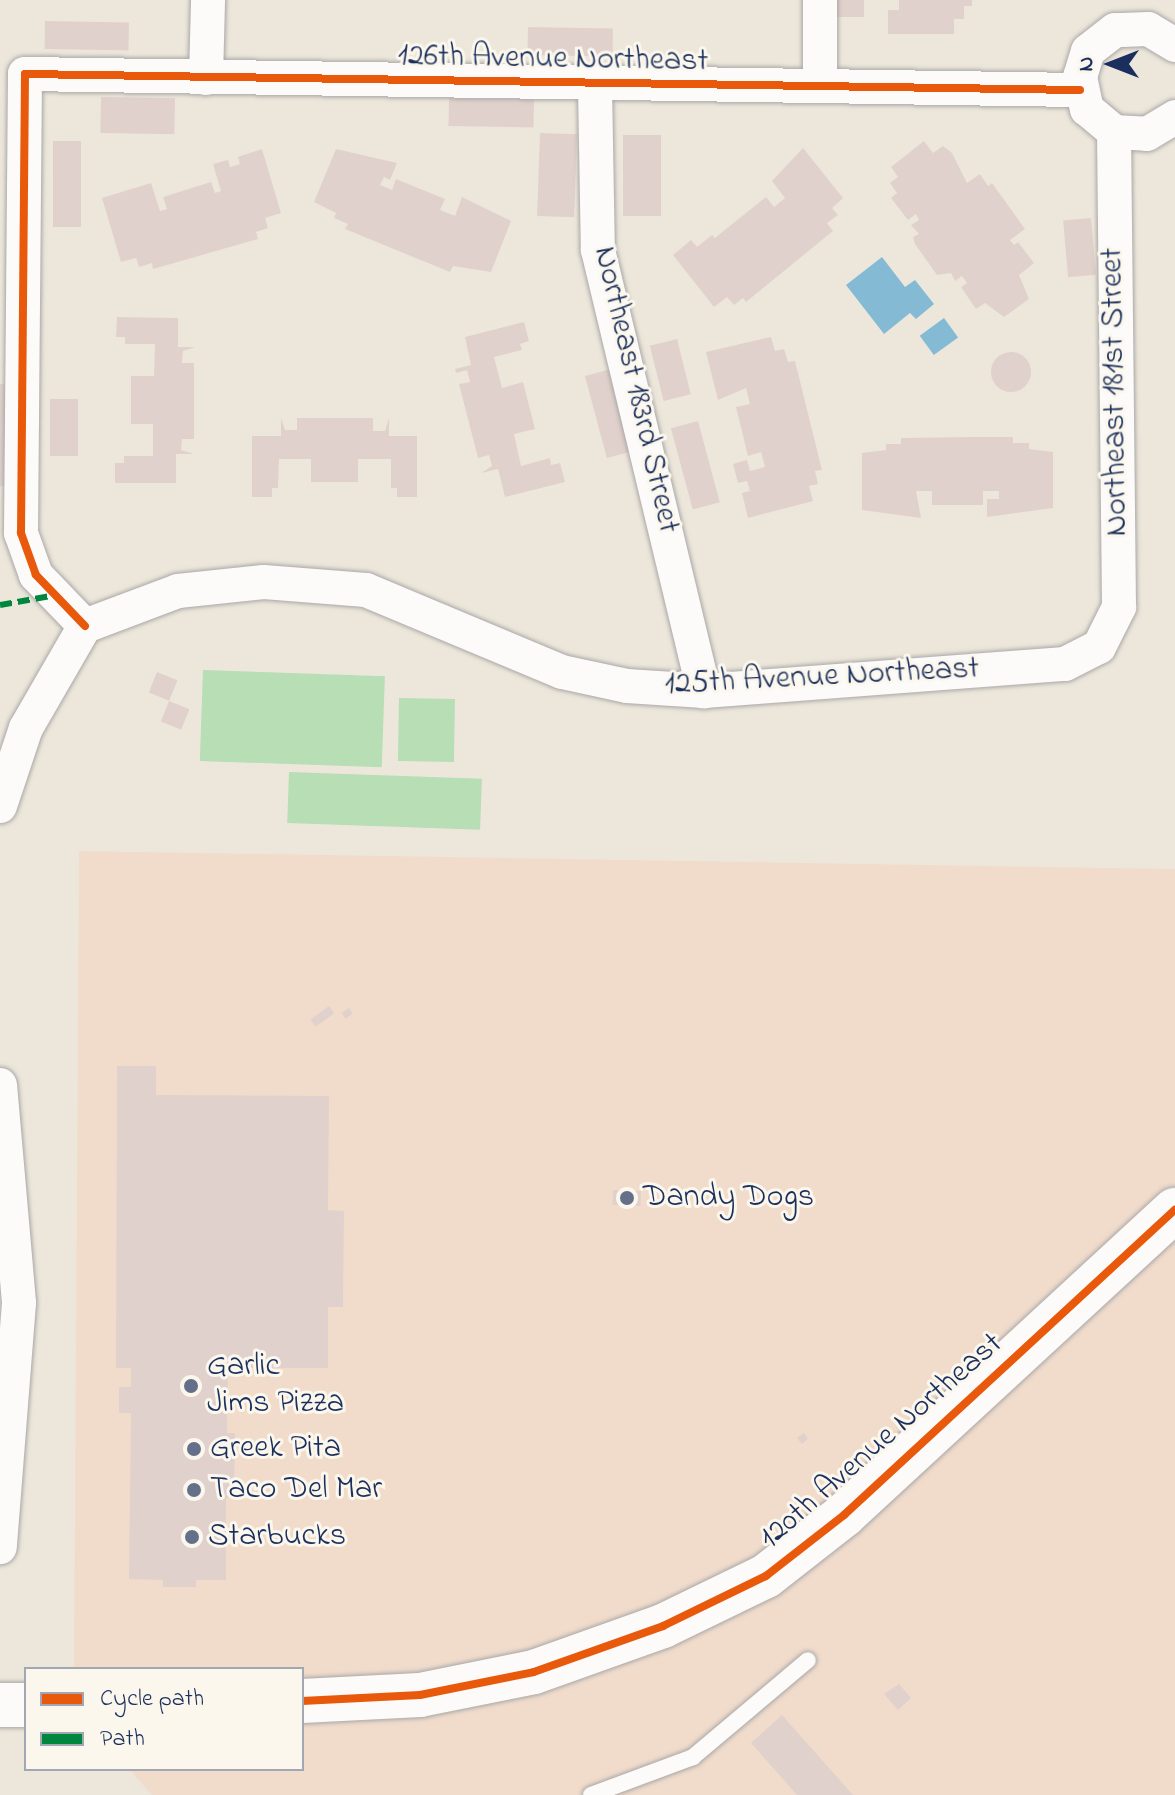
<!DOCTYPE html>
<html>
<head>
<meta charset="utf-8">
<style>
  body { margin:0 }
  #map { position:relative; width:1175px; height:1795px; overflow:hidden; background:#ede7db; font-family:"Indie Flower",sans-serif }
  div>[style] { position:absolute }
  .built>* { inset:0; background:#f1dccc }
  .green>* { inset:0; background:#b7deb4; transform-origin:0 0 }
  .water>* { inset:0; background:#84bad4; transform-origin:0 0 }
  .building>* { inset:0; background:#e1d1cc; transform-origin:0 0 }
  .round { border-radius:50% }
  .roads { filter:drop-shadow(0 0 2px #a9a8a7) drop-shadow(0 0 2px #a9a8a7) }
  .service>* { height:16px; margin:-8px; padding:0 8px; transform-origin:8px; border-radius:8px; background:#fcfbfa }
  .minor>* { height:34px; margin:-17px; padding:0 17px; transform-origin:17px; border-radius:17px; background:#fcfbfa }
  .secondary>* { height:44px; margin:-22px; padding:0 22px; transform-origin:22px; border-radius:22px; background:#fcfbfa }
  .quiet>* { height:6px; margin-top:-3px; transform-origin:0; background:repeating-linear-gradient(90deg,#00873e 0 12px,transparent 0 18px) }
  .cycleway>* { height:8px; margin:-4px; padding:0 4px; transform-origin:4px; border-radius:4px; background:#e8590c }
  .dots>* { width:22px; height:22px; translate:-50% -50%; box-sizing:border-box; border:4px solid #fbf7ec; border-radius:50% }
  span { translate:-50% -50%; white-space:nowrap; text-align:center; line-height:1.15; -webkit-text-stroke:6px #fbf7ec; paint-order:stroke }
  .street-label { font-size:32px; color:#1b2f5e }
  .poi-label { font-size:32px; color:#1b2f5e }
  .left { translate:0 -50%; text-align:left }
  .legend { position:absolute; left:24px; top:1667px; width:280px; height:104px; box-sizing:border-box; background:#fbf7ec; border:2px solid #a1a7b3; margin:0; padding:10px 14px; list-style:none; font-size:24px; color:#1b2f5e }
  .legend li { display:flex; align-items:center; gap:16px; height:40px }
  .legend b { width:40px; border:2px solid #a1a7b3 }
  .north { position:absolute; left:1071px; top:24px; width:80px; height:80px; -webkit-text-stroke:6px #fbf7ec; paint-order:stroke; rotate:270deg; font-size:22px; font-weight:700; line-height:32px; text-align:center; color:#1b2f5e }
  .north::after { content:''; display:block; margin:auto; width:28px; height:36px; background:#1b2f5e; clip-path:polygon(50% 0,100% 100%,50% 72%,0 100%) }
</style>
</head>
<body>
<div id="map">
  <div class="built">
    <div style="clip-path:polygon(79px 851px,1175px 869px,1175px 1795px,152px 1795px,129px 1769px,302px 1769px,302px 1669px,74px 1669px)"></div>
  </div>
  <div class="green">
    <div style="left:203px;top:670px;width:182px;height:91px;rotate:2deg"></div>
    <div style="left:399px;top:698px;width:56px;height:63px;rotate:1deg"></div>
    <div style="left:289px;top:772px;width:193px;height:51px;rotate:2deg"></div>
  </div>
  <div class="water">
    <div style="clip-path:polygon(882px 257px,905px 287px,915px 280px,934px 304px,916px 319px,910px 313px,884px 334px,846px 285px)"></div>
    <div style="left:944px;top:318px;width:24px;height:30px;rotate:54deg"></div>
  </div>
  <div class="building">
    <div style="left:837px;top:0;width:27px;height:17px"></div>
    <div style="clip-path:polygon(899px 0,972px 0,972px 6px,964px 6px,964px 19px,954px 19px,954px 34px,888px 34px,888px 10px,899px 10px)"></div>
    <div style="left:45px;top:21px;width:84px;height:28px;rotate:1deg"></div>
    <div style="left:528px;top:27px;width:85px;height:28px;rotate:1deg"></div>
    <div style="left:101px;top:97px;width:74px;height:36px;rotate:1deg"></div>
    <div style="left:449px;top:98px;width:85px;height:28px;rotate:1deg"></div>
    <div style="left:540px;top:133px;width:37px;height:83px;rotate:2deg"></div>
    <div style="left:623px;top:135px;width:38px;height:81px"></div>
    <div style="left:53px;top:141px;width:28px;height:86px"></div>
    <div style="clip-path:polygon(924px 141px,933px 153px,943px 146px,952px 153px,967px 183px,980px 174px,988px 186px,992px 183px,1025px 229px,1010px 240px,1014px 245px,1018px 242px,1034px 263px,1019px 275px,1029px 299px,1004px 317px,985px 303px,976px 309px,961px 287px,967px 283px,962px 276px,955px 281px,951px 273px,937px 275px,915px 244px,913px 237px,919px 234px,911px 225px,919px 220px,916px 214px,908px 220px,891px 198px,897px 193px,890px 183px,898px 177px,891px 167px)"></div>
    <div style="clip-path:polygon(803px 148px,843px 198px,832px 208px,838px 215px,827px 223px,833px 231px,746px 302px,743px 298px,734px 305px,727px 297px,714px 307px,673px 255px,691px 240px,697px 247px,712px 235px,715px 238px,766px 197px,774px 207px,785px 198px,772px 181px)"></div>
    <div style="clip-path:polygon(262px 149px,281px 213px,265px 218px,268px 228px,256px 232px,258px 239px,153px 269px,152px 263px,139px 267px,136px 258px,121px 262px,102px 198px,151px 183px,160px 211px,167px 209px,163px 197px,211px 182px,215px 193px,221px 191px,213px 164px,228px 160px,230px 167px,240px 164px,238px 157px)"></div>
    <div style="clip-path:polygon(336px 149px,397px 163px,390px 180px,384px 177px,380px 185px,392px 190px,396px 179px,445px 199px,440px 210px,455px 216px,462px 197px,511px 221px,491px 272px,453px 266px,450px 272px,345px 229px,348px 224px,334px 218px,336px 213px,314px 202px)"></div>
    <div style="left:1091px;top:218px;width:57px;height:28px;rotate:85deg"></div>
    <div style="clip-path:polygon(117px 317px,178px 318px,178px 347px,195px 347px,183px 351px,182px 363px,194px 363px,194px 439px,182px 439px,181px 450px,194px 454px,176px 454px,176px 483px,115px 483px,115px 463px,124px 463px,124px 456px,153px 456px,153px 424px,131px 424px,131px 376px,154px 376px,155px 344px,125px 344px,125px 337px,116px 337px)"></div>
    <div style="clip-path:polygon(524px 322px,529px 341px,520px 344px,522px 350px,494px 357px,502px 388px,523px 382px,535px 429px,514px 434px,521px 466px,550px 458px,551px 465px,560px 463px,565px 482px,505px 497px,498px 469px,481px 473px,492px 466px,489px 455px,478px 458px,459px 384px,470px 382px,467px 370px,456px 373px,455px 369px,471px 365px,465px 337px)"></div>
    <div style="clip-path:polygon(771px 337px,775px 351px,784px 349px,788px 362px,795px 361px,822px 470px,815px 471px,818px 484px,809px 486px,813px 501px,748px 518px,742px 493px,750px 491px,747px 481px,738px 483px,733px 464px,747px 460px,750px 471px,765px 467px,761px 452px,748px 456px,736px 407px,750px 404px,746px 388px,718px 400px,706px 352px)"></div>
    <div style="left:677px;top:339px;width:57px;height:28px;rotate:76deg"></div>
    <div class="round" style="left:991px;top:352px;width:40px;height:40px"></div>
    <div style="left:611px;top:369px;width:85px;height:27px;rotate:75deg"></div>
    <div style="left:0;top:384px;width:5px;height:102px"></div>
    <div style="left:50px;top:399px;width:28px;height:57px"></div>
    <div style="clip-path:polygon(281px 418px,285px 430px,297px 430px,297px 418px,373px 418px,373px 431px,385px 431px,389px 418px,389px 436px,417px 436px,417px 497px,397px 497px,397px 488px,391px 488px,391px 459px,358px 459px,358px 482px,311px 482px,311px 459px,279px 459px,278px 488px,272px 488px,272px 497px,252px 497px,252px 436px,281px 436px)"></div>
    <div style="left:698px;top:421px;width:84px;height:28px;rotate:75deg"></div>
    <div style="clip-path:polygon(973px 437px,1013px 437px,1013px 443px,1029px 443px,1029px 449px,1053px 452px,1053px 508px,987px 517px,987px 499px,999px 499px,999px 491px,983px 491px,983px 505px,932px 505px,932px 491px,916px 491px,921px 518px,862px 510px,862px 453px,886px 450px,886px 444px,901px 444px,901px 438px)"></div>
    <div style="left:157px;top:672px;width:22px;height:22px;rotate:22deg"></div>
    <div style="left:169px;top:701px;width:22px;height:22px;rotate:22deg"></div>
    <div style="left:329px;top:1006px;width:9px;height:23px;rotate:54deg"></div>
    <div style="left:349px;top:1008px;width:7px;height:9px;rotate:56deg"></div>
    <div style="clip-path:polygon(117px 1066px,156px 1066px,156px 1095px,329px 1096px,328px 1210px,344px 1211px,343px 1307px,328px 1307px,328px 1368px,228px 1368px,227px 1433px,235px 1433px,234px 1498px,226px 1498px,226px 1580px,196px 1580px,196px 1587px,163px 1587px,163px 1580px,129px 1579px,131px 1413px,119px 1413px,119px 1387px,131px 1387px,131px 1368px,116px 1368px)"></div>
    <div style="left:613px;top:1190px;width:28px;height:15px;rotate:2deg"></div>
    <div style="clip-path:polygon(804px 1433px,808px 1439px,802px 1444px,797px 1438px)"></div>
    <div style="clip-path:polygon(899px 1684px,911px 1698px,898px 1710px,884px 1694px)"></div>
    <div style="clip-path:polygon(782px 1715px,853px 1795px,797px 1795px,751px 1743px)"></div>
  </div>
  <div class="roads">
    <div class="service">
      <div style="left:591px;top:1795px;width:109px;rotate:-20.4deg"></div>
      <div style="left:693px;top:1757px;width:150px;rotate:-40.1deg"></div>
    </div>
    <div class="minor">
      <div style="left:820px;top:0;width:86px;rotate:90deg"></div>
      <div style="left:1175px;top:45px;width:31px;rotate:-149deg"></div>
      <div style="left:1148px;top:29px;width:33px;rotate:178deg"></div>
      <div style="left:1115px;top:30px;width:34px;rotate:142deg"></div>
      <div style="left:1088px;top:51px;width:27px;rotate:107deg"></div>
      <div style="left:1080px;top:77px;width:33px;rotate:78deg"></div>
      <div style="left:1087px;top:109px;width:35px;rotate:40deg"></div>
      <div style="left:1114px;top:132px;width:33px;rotate:3deg"></div>
      <div style="left:1147px;top:134px;width:33px;rotate:-31deg"></div>
      <div style="left:206px;top:78px;width:78px;rotate:-88.5deg"></div>
      <div style="left:595px;top:86px;width:164px;rotate:89deg"></div>
      <div style="left:598px;top:250px;width:454px;rotate:76.5deg"></div>
      <div style="left:85px;top:626px;width:71px;rotate:-133.9deg"></div>
      <div style="left:36px;top:575px;width:45px;rotate:-109.7deg"></div>
      <div style="left:21px;top:533px;width:459px;rotate:-89.5deg"></div>
      <div style="left:25px;top:74px;width:1055px;rotate:0.87deg"></div>
      <div style="left:85px;top:626px;width:99px;rotate:-20.6deg"></div>
      <div style="left:178px;top:591px;width:86px;rotate:-6deg"></div>
      <div style="left:264px;top:582px;width:102px;rotate:4.5deg"></div>
      <div style="left:366px;top:590px;width:212px;rotate:22.7deg"></div>
      <div style="left:562px;top:672px;width:66px;rotate:12.2deg"></div>
      <div style="left:627px;top:686px;width:77px;rotate:3.7deg"></div>
      <div style="left:704px;top:691px;width:362px;rotate:-4.3deg"></div>
      <div style="left:1065px;top:664px;width:38px;rotate:-27deg"></div>
      <div style="left:1099px;top:647px;width:45px;rotate:-63.4deg"></div>
      <div style="left:1119px;top:607px;width:475px;rotate:-90.6deg"></div>
      <div style="left:0;top:806px;width:82px;rotate:-71.6deg"></div>
      <div style="left:26px;top:728px;width:118px;rotate:-60deg"></div>
      <div style="left:0;top:1085px;width:219px;rotate:85deg"></div>
      <div style="left:19px;top:1303px;width:245px;rotate:94.5deg"></div>
    </div>
    <div class="secondary">
      <div style="left:302px;top:1701px;width:118px;rotate:-2.9deg"></div>
      <div style="left:420px;top:1695px;width:116px;rotate:-11.4deg"></div>
      <div style="left:534px;top:1672px;width:137px;rotate:-19.6deg"></div>
      <div style="left:663px;top:1626px;width:114px;rotate:-25.9deg"></div>
      <div style="left:766px;top:1576px;width:99px;rotate:-38deg"></div>
      <div style="left:844px;top:1515px;width:450px;rotate:-42.7deg"></div>
      <div style="left:0;top:1705px;width:26px"></div>
    </div>
  </div>
  <div class="quiet">
    <div style="left:0;top:605px;width:57px;rotate:-10.1deg"></div>
  </div>
  <div class="cycleway">
    <div style="left:85px;top:626px;width:71px;rotate:-133.9deg"></div>
    <div style="left:36px;top:575px;width:45px;rotate:-109.7deg"></div>
    <div style="left:21px;top:533px;width:459px;rotate:-89.5deg"></div>
    <div style="left:25px;top:74px;width:1055px;rotate:0.87deg"></div>
    <div style="left:302px;top:1701px;width:118px;rotate:-2.9deg"></div>
    <div style="left:420px;top:1695px;width:116px;rotate:-11.4deg"></div>
    <div style="left:534px;top:1672px;width:137px;rotate:-19.6deg"></div>
    <div style="left:663px;top:1626px;width:114px;rotate:-25.9deg"></div>
    <div style="left:766px;top:1576px;width:99px;rotate:-38deg"></div>
    <div style="left:844px;top:1515px;width:450px;rotate:-42.7deg"></div>
  </div>
  <div class="dots">
    <div style="left:627px;top:1198px;background:#646f8a"></div>
    <div style="left:191px;top:1386px;background:#646f8a"></div>
    <div style="left:194px;top:1449px;background:#646f8a"></div>
    <div style="left:194px;top:1490px;background:#646f8a"></div>
    <div style="left:192px;top:1537px;background:#646f8a"></div>
  </div>
  <div class="street-label">
    <span style="left:553px;top:60px;rotate:1deg">126th Avenue Northeast</span>
    <span style="left:635px;top:390px;rotate:77deg">Northeast 183rd Street</span>
    <span style="left:1116px;top:392px;rotate:-91deg">Northeast 181st Street</span>
    <span style="left:822px;top:678px;rotate:-3deg">125th Avenue Northeast</span>
    <span style="left:882px;top:1442px;rotate:-41deg">120th Avenue Northeast</span>
  </div>
  <div class="poi-label">
    <span class="left" style="left:643px;top:1198px">Dandy Dogs</span>
    <span class="left" style="left:207px;top:1386px">Garlic<br>Jims Pizza</span>
    <span class="left" style="left:210px;top:1449px">Greek Pita</span>
    <span class="left" style="left:210px;top:1490px">Taco Del Mar</span>
    <span class="left" style="left:208px;top:1537px">Starbucks</span>
  </div>
  <ul class="legend">
  <li><b style="height:10px;background:#e8590c"></b>Cycle path</li>
  <li><b style="height:10px;background:#00873e"></b>Path</li>
  </ul>
  <div class="north">N</div>
</div>
</body>
</html>
